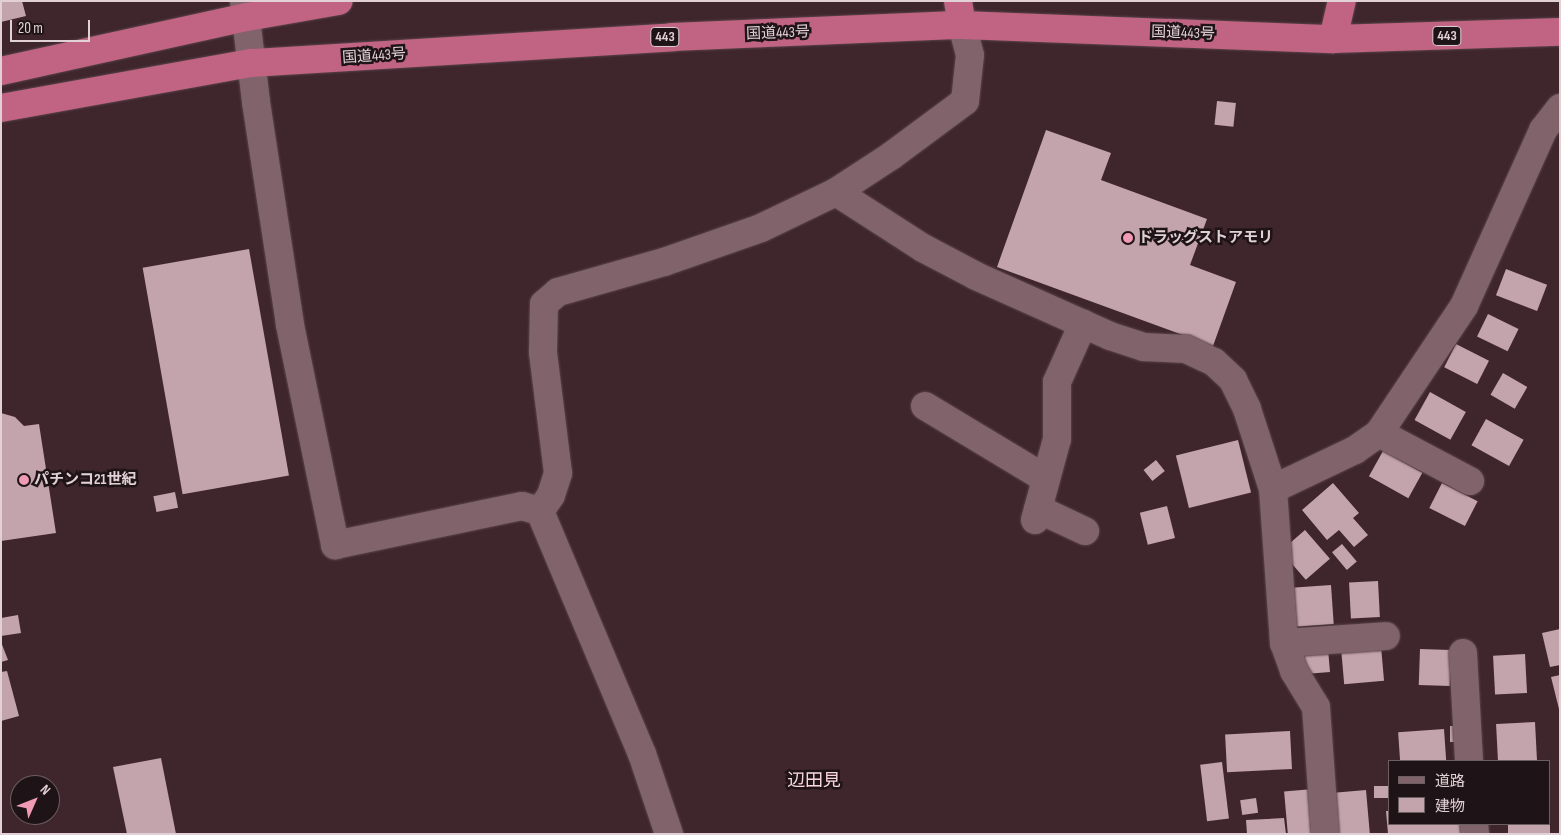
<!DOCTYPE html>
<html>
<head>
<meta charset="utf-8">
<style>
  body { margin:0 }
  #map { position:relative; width:1561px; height:835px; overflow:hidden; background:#3f262d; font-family:"Sofia Sans Condensed","Noto Sans JP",sans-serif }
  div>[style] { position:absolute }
  .building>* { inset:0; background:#c3a3ac; transform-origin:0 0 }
  .roads { filter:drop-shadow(0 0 1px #5a444b) drop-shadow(0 0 1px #5a444b) }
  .minor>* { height:28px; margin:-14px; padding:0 14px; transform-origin:14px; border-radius:14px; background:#80636b }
  .highway>* { height:28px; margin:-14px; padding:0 14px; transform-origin:14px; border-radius:14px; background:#c16382 }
  .dots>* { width:14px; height:14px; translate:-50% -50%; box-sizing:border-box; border:2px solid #1e1316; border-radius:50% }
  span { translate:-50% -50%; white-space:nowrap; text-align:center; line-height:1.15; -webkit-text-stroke:5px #1e1316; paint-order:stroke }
  .shield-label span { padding:1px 4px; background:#1e1316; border:1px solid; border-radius:4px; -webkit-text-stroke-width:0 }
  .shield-label { font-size:14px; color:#e1d0d5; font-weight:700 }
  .street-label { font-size:15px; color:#e1d0d5 }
  .poi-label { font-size:15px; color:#e1d0d5; font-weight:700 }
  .left { translate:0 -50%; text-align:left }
  .quarter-label { font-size:18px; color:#f9d6df }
  .frame { position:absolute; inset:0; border:2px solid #e1d0d5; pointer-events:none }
  .legend { position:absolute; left:1388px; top:760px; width:162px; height:65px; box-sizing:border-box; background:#1e1316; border:1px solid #6c5f62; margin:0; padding:6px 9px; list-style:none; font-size:15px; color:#e1d0d5 }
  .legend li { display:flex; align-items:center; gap:10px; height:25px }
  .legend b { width:25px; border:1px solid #6c5f62 }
  .north { position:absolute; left:10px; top:775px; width:50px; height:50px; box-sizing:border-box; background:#1e1316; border:1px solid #6c5f62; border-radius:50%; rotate:46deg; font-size:14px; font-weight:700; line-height:20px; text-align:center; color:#e1d0d5 }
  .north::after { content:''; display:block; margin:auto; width:18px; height:22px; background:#f09ab4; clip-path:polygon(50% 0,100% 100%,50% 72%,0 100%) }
  .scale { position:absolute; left:10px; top:20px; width:80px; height:22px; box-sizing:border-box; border:2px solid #e1d0d5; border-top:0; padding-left:6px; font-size:15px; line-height:18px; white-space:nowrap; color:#e1d0d5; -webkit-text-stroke:4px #1e1316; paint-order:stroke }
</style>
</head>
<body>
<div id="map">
  <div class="building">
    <div style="clip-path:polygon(1px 1px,22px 1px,26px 16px,1px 22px)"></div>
    <div style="left:1217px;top:101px;width:19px;height:24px;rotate:6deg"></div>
    <div style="clip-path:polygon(1046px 130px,1111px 153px,1101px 180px,1207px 219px,1190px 265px,1236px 282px,1213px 346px,997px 267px)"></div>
    <div style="left:249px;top:249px;width:230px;height:108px;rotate:80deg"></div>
    <div style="left:1506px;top:269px;width:44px;height:28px;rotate:21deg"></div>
    <div style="left:1488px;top:314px;width:34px;height:25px;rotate:26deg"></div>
    <div style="left:1456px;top:344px;width:37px;height:26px;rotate:27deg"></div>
    <div style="left:1503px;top:373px;width:28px;height:25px;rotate:30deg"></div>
    <div style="left:1430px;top:392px;width:41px;height:32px;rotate:29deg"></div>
    <div style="clip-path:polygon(1px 413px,15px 417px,24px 426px,39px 424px,56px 533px,1px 541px)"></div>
    <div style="left:1486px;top:419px;width:43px;height:30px;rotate:29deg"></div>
    <div style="left:1238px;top:440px;width:54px;height:64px;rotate:76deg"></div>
    <div style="left:1383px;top:451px;width:45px;height:29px;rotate:29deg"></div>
    <div style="left:1156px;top:460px;width:14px;height:16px;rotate:51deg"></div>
    <div style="clip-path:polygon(1333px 483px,1359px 513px,1353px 518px,1368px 535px,1354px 547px,1339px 530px,1327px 540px,1302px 510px)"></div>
    <div style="left:1442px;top:483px;width:40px;height:28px;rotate:27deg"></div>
    <div style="left:175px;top:492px;width:16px;height:22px;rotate:79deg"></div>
    <div style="left:1167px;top:506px;width:33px;height:28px;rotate:76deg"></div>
    <div style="left:1305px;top:530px;width:38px;height:32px;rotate:49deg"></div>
    <div style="left:1342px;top:544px;width:23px;height:13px;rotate:50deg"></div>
    <div style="left:1378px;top:581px;width:36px;height:29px;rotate:87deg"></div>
    <div style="left:1331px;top:585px;width:39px;height:43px;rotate:86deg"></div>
    <div style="clip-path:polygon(18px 615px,21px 633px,1px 636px,1px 618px)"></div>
    <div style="clip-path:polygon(1560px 629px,1560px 665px,1550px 667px,1542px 633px)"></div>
    <div style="clip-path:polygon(1px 642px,8px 660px,1px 662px)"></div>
    <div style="left:1381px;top:646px;width:35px;height:40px;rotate:85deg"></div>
    <div style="left:1328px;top:649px;width:23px;height:25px;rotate:85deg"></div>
    <div style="left:1420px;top:649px;width:31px;height:36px;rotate:2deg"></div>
    <div style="left:1525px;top:654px;width:39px;height:32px;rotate:87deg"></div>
    <div style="clip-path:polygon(7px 671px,19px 716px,1px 721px,1px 672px)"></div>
    <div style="clip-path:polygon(1560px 675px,1560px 709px,1559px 709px,1551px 677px)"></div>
    <div style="left:1535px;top:722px;width:39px;height:39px;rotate:87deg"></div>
    <div style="left:1450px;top:726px;width:13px;height:16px"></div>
    <div style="left:1444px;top:729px;width:32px;height:46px;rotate:86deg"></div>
    <div style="left:1290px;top:731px;width:38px;height:65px;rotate:87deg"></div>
    <div style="clip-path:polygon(161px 758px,176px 834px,127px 834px,113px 767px)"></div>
    <div style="left:1222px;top:762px;width:57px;height:22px;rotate:83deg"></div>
    <div style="left:1390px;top:786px;width:12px;height:16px;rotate:90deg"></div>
    <div style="left:1313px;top:789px;width:45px;height:29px;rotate:85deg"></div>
    <div style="left:1366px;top:790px;width:44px;height:32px;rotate:85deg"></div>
    <div style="left:1256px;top:798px;width:15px;height:16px;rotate:82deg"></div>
    <div style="clip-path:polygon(1386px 811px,1390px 811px,1390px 824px,1462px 824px,1463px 834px,1388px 834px)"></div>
    <div style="clip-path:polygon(1284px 818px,1286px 834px,1247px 834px,1246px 820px)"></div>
    <div style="left:1508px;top:824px;width:42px;height:10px"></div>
  </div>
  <div class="roads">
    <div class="minor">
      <div style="left:244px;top:1px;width:102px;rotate:83.2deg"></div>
      <div style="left:256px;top:102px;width:226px;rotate:81.3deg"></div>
      <div style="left:290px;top:325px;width:225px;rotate:78.4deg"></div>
      <div style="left:335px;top:545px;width:191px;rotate:-11.8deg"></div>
      <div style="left:522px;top:506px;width:19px;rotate:16deg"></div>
      <div style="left:836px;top:192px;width:103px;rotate:32.8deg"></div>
      <div style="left:923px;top:248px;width:60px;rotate:27.8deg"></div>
      <div style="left:976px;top:276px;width:147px;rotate:24.1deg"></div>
      <div style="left:1110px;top:336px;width:36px;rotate:18deg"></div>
      <div style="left:1144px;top:347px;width:42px;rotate:2.7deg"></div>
      <div style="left:1186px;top:349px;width:31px;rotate:25deg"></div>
      <div style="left:1214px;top:362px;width:26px;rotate:43deg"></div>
      <div style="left:1233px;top:380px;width:32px;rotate:64deg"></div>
      <div style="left:1247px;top:409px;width:84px;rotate:72deg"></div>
      <div style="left:1273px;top:489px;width:154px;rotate:85.9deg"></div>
      <div style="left:1284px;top:643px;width:30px;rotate:70deg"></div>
      <div style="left:1294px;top:671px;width:42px;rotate:58.6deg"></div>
      <div style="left:1316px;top:707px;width:127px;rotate:85.9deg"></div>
      <div style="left:925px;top:406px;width:141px;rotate:31.1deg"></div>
      <div style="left:1379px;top:433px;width:103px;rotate:27.8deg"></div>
      <div style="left:1273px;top:489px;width:91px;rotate:-25.4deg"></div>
      <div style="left:1355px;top:450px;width:29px;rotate:-35deg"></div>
      <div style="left:1379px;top:433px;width:153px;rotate:-56.2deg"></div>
      <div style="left:1464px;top:306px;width:193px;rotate:-65.8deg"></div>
      <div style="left:1543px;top:130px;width:28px;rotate:-52deg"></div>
      <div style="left:1038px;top:509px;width:52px;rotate:25.1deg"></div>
      <div style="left:1035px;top:520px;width:84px;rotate:-74.8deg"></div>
      <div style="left:1057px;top:439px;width:57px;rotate:-90deg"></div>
      <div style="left:1057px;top:382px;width:64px;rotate:-65.9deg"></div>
      <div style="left:1284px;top:643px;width:102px;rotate:-3.9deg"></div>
      <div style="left:1463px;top:653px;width:108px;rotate:86.8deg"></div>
      <div style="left:1474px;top:824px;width:10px;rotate:84deg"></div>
      <div style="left:669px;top:834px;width:84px;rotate:-108.6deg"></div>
      <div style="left:642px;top:754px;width:264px;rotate:-112.8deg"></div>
      <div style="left:540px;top:511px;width:19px;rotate:-55deg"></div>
      <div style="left:551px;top:495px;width:23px;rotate:-72deg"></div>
      <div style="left:558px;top:473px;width:122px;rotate:-97.1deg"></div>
      <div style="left:543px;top:352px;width:48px;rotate:-88.8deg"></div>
      <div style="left:544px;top:304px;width:18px;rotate:-41deg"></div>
      <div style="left:558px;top:292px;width:110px;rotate:-15.8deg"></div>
      <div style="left:664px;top:262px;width:103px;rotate:-19.3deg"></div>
      <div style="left:761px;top:228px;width:83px;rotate:-25.6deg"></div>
      <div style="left:836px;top:192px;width:66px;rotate:-33.2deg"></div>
      <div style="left:891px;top:156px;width:92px;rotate:-36.6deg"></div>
      <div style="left:965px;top:101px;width:46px;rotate:-83.8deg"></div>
      <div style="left:970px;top:55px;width:31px;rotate:-105deg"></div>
    </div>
    <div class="highway">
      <div style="left:958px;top:1px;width:24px;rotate:81deg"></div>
      <div style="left:1333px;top:39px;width:39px;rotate:-77deg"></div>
      <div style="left:1px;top:71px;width:252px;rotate:-12.4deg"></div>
      <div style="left:247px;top:17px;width:93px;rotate:-9.9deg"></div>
      <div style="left:1px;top:108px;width:255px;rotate:-10.2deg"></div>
      <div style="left:252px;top:63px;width:421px;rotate:-3.5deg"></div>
      <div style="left:672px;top:37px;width:290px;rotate:-2.4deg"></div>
      <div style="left:962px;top:25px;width:371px;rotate:2.2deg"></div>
      <div style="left:1333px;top:39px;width:227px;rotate:-1.8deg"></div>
    </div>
  </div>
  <div class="dots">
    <div style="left:1128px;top:238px;background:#f09ab4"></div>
    <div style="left:24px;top:480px;background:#f09ab4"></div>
  </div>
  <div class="shield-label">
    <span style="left:1447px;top:36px">443</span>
    <span style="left:665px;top:37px">443</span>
  </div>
  <div class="street-label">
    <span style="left:778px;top:33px;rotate:-2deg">国道443号</span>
    <span style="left:1183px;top:33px;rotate:2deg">国道443号</span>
    <span style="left:374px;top:56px;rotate:-4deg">国道443号</span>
  </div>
  <div class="poi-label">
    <span class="left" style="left:1138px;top:238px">ドラッグストアモリ</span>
    <span class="left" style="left:34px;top:480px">パチンコ21世紀</span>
  </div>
  <div class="quarter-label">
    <span style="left:814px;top:781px">辺田見</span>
  </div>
  <div class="frame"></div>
  <ul class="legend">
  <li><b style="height:6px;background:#80636b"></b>道路</li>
  <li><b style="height:14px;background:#c3a3ac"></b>建物</li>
  </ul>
  <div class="north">N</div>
  <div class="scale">20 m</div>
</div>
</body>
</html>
